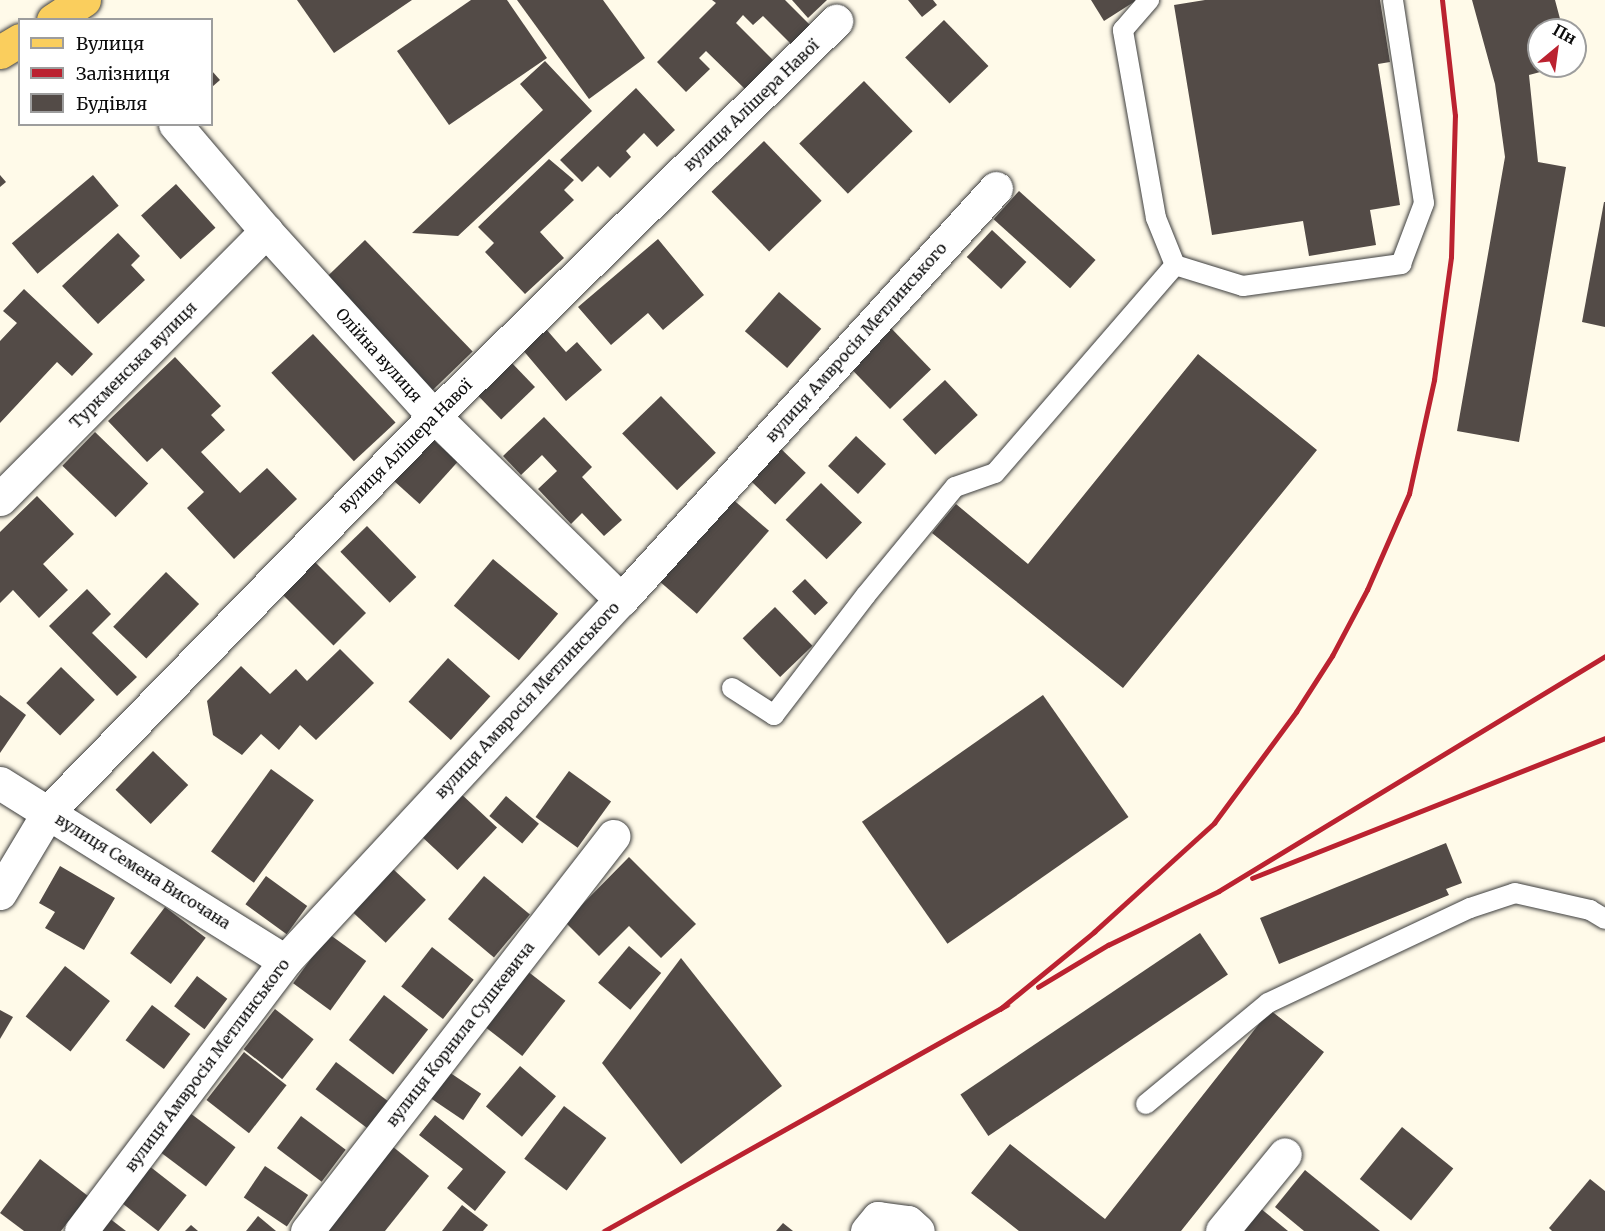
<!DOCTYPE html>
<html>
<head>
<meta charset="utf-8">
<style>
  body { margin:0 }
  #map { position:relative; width:1605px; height:1231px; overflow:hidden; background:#fffae9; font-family:Merriweather,serif }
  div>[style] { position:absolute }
  .building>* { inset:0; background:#534b47; transform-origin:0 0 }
  .roads { filter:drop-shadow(0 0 2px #3e3e3e) drop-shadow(0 0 2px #3e3e3e) }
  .lane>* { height:20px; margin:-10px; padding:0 10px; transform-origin:10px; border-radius:10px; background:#fff }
  .street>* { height:33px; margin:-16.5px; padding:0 16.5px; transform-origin:16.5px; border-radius:16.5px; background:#fff }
  .primary>* { height:33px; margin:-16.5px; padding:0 16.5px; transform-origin:16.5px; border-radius:16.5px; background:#face5d }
  .rail>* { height:4.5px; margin:-2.25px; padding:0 2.25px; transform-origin:2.25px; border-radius:2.25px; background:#bb2230 }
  span { translate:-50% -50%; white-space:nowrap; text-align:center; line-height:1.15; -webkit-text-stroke:6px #fff; paint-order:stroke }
  .street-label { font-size:16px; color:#0b0b0b }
  .legend { position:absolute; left:18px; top:18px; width:195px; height:108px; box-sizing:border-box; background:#fff; border:2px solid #9d9d9d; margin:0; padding:8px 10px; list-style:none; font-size:18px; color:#0b0b0b }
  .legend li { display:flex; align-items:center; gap:12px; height:30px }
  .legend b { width:30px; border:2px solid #9d9d9d }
  .north { position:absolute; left:1527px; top:18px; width:60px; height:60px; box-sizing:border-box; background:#fff; border:2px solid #9d9d9d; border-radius:50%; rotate:29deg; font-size:16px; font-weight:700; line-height:24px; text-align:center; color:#0b0b0b }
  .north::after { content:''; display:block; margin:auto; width:21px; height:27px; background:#bb2230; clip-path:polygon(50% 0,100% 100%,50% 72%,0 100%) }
</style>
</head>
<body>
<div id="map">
  <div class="building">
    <div style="clip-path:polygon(297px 0,412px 0,334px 53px)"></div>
    <div style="clip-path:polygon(471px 0,507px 0,547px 58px,449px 125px,397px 51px)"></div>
    <div style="clip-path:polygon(517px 0,603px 0,645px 58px,589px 99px)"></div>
    <div style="clip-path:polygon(712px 0,785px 0,815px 30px,796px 49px,763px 16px,753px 25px,743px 15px,736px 23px,773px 60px,745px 89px,706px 51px,699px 58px,710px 69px,686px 92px,657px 62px,716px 3px)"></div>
    <div style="clip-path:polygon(792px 0,827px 0,808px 18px)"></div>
    <div style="clip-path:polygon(908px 0,933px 0,937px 5px,922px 17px)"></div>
    <div style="clip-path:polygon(1091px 0,1137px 0,1104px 21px)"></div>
    <div style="clip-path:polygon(1205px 0,1380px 0,1390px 62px,1378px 64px,1400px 205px,1370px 210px,1376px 245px,1309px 256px,1303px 221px,1212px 235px,1174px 5px)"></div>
    <div style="clip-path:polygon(1472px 0,1555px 0,1563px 30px,1539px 30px,1539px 66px,1559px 67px,1529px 75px,1538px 162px,1566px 167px,1519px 442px,1457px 431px,1505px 157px,1495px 84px)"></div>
    <div style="left:944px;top:20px;width:64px;height:54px;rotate:46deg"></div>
    <div style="clip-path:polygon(545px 61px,592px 111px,458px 236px,412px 233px,543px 110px,520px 84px)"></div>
    <div style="clip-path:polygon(212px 71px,220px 80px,212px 87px)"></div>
    <div style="left:864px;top:81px;width:70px;height:90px;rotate:46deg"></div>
    <div style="clip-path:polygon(636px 88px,675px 130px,657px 147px,644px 133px,626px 151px,631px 157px,610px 178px,598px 166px,582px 182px,560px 160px)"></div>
    <div style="left:764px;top:141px;width:83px;height:73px;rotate:46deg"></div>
    <div style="clip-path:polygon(549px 159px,574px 180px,564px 190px,574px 200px,540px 232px,564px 258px,525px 294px,485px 252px,494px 243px,478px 227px)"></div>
    <div style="clip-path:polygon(0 175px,6px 182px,0 187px)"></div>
    <div style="left:93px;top:175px;width:40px;height:106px;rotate:50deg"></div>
    <div style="left:176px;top:184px;width:59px;height:47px;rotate:48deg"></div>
    <div style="left:1019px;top:191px;width:103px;height:38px;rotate:42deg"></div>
    <div style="clip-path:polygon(1604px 202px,1605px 202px,1605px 327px,1582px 322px)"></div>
    <div style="left:992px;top:230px;width:47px;height:37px;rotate:43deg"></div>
    <div style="clip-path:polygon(118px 233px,140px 256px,131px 265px,145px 280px,98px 324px,62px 286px)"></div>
    <div style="clip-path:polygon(658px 239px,704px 295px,663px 330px,648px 313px,611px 345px,578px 307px)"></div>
    <div style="left:365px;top:240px;width:155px;height:59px;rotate:46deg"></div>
    <div style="clip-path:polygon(24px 289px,93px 354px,72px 376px,57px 362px,0 423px,0 341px,17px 323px,3px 311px)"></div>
    <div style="left:779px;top:292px;width:56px;height:52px;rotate:41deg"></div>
    <div style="left:890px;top:327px;width:59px;height:57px;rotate:46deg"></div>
    <div style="clip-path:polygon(546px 329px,566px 352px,577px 342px,602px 370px,566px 401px,522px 349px)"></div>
    <div style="left:313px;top:334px;width:121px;height:57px;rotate:47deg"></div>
    <div style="clip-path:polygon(1198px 354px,1317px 450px,1123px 688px,932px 533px,956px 504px,1028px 564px)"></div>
    <div style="clip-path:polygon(175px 357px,221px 406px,211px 415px,225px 430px,201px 452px,240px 493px,267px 468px,297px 499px,234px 559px,187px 508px,204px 492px,162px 448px,147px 462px,108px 421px)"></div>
    <div style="left:510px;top:361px;width:36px;height:47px;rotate:46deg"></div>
    <div style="left:945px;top:380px;width:48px;height:58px;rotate:47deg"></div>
    <div style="left:661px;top:396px;width:79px;height:54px;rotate:46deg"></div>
    <div style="clip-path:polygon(544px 417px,592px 467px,582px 477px,622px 520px,604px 536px,582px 513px,571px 524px,538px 489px,557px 471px,542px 455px,521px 475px,503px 456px)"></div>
    <div style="left:95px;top:432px;width:74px;height:47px;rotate:44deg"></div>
    <div style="left:428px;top:435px;width:40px;height:57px;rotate:42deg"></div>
    <div style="left:856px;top:436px;width:41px;height:41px;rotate:43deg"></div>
    <div style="left:777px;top:445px;width:40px;height:44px;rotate:44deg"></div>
    <div style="left:821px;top:483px;width:57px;height:51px;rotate:44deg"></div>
    <div style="clip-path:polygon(37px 496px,74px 534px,43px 564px,68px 590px,39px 618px,13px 590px,0 603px,0 532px)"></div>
    <div style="left:729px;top:496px;width:53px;height:110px;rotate:41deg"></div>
    <div style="left:367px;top:526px;width:71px;height:37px;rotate:46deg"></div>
    <div style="left:493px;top:559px;width:85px;height:61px;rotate:40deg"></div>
    <div style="left:313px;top:560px;width:75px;height:46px;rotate:45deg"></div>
    <div style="left:166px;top:572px;width:46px;height:76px;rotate:44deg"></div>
    <div style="left:805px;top:579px;width:33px;height:18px;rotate:46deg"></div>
    <div style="clip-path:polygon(87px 589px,111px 614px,92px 633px,137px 677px,117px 696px,49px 626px)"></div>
    <div style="left:775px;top:607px;width:54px;height:45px;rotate:46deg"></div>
    <div style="clip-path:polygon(340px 649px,374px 683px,316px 740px,300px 725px,279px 750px,261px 734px,242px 755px,213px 735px,207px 701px,241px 666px,270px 694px,296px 669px,307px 681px)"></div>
    <div style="left:448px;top:658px;width:57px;height:59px;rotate:42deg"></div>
    <div style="left:61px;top:667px;width:47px;height:50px;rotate:44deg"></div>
    <div style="clip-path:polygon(0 695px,26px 715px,0 753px)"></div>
    <div style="left:1043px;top:695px;width:149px;height:221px;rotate:55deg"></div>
    <div style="left:153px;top:751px;width:49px;height:54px;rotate:44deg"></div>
    <div style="left:271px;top:769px;width:53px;height:102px;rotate:36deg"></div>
    <div style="left:569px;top:771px;width:52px;height:57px;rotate:36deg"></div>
    <div style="left:459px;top:792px;width:52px;height:58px;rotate:43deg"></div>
    <div style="left:506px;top:796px;width:43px;height:26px;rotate:40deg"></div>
    <div style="clip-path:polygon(1446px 843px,1462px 883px,1446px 889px,1449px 895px,1279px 964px,1260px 918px)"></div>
    <div style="clip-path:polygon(629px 857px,696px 924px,661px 958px,629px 926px,599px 956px,565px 922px)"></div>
    <div style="clip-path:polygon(60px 866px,115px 898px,84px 950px,45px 928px,55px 912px,39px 903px)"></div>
    <div style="left:393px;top:869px;width:45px;height:59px;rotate:43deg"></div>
    <div style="left:266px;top:876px;width:51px;height:35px;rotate:36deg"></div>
    <div style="left:484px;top:876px;width:60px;height:56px;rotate:40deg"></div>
    <div style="left:165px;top:907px;width:51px;height:58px;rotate:37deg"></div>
    <div style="left:1200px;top:933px;width:50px;height:289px;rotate:56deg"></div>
    <div style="left:329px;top:934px;width:46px;height:61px;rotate:36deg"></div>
    <div style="left:629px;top:946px;width:42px;height:48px;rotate:40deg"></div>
    <div style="left:432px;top:947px;width:53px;height:50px;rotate:38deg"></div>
    <div style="clip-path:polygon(681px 958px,782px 1086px,681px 1164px,602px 1063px)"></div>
    <div style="left:65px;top:966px;width:57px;height:64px;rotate:38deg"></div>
    <div style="left:526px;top:970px;width:50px;height:70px;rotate:38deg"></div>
    <div style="left:197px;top:976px;width:38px;height:38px;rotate:37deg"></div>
    <div style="left:384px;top:995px;width:56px;height:57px;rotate:38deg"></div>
    <div style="left:152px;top:1005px;width:48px;height:44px;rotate:37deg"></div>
    <div style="left:275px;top:1009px;width:49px;height:51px;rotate:38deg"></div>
    <div style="clip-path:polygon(0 1010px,13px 1017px,0 1039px)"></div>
    <div style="clip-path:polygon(1270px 1010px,1324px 1052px,1181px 1231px,1019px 1231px,971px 1193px,1010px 1144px,1105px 1219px)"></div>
    <div style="left:244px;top:1052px;width:54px;height:61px;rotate:38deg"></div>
    <div style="left:336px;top:1062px;width:67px;height:34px;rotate:37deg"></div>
    <div style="left:520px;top:1066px;width:47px;height:53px;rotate:40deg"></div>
    <div style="left:443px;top:1068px;width:46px;height:32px;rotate:34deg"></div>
    <div style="left:564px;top:1106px;width:53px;height:66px;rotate:37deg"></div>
    <div style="left:186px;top:1110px;width:62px;height:49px;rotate:37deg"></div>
    <div style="clip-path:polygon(435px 1115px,506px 1172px,475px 1211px,447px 1188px,463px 1169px,419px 1135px)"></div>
    <div style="left:301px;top:1116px;width:56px;height:40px;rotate:37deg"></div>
    <div style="left:1402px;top:1127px;width:66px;height:67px;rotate:39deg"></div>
    <div style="clip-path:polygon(392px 1146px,429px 1176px,385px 1231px,325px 1231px)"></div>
    <div style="clip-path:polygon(40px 1159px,88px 1196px,61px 1231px,24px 1231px,0 1213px)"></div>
    <div style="left:148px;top:1165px;width:49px;height:46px;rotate:38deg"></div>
    <div style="left:265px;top:1166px;width:52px;height:38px;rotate:34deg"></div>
    <div style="clip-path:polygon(1305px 1170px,1380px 1231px,1304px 1231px,1275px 1207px)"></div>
    <div style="clip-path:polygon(1590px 1179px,1605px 1191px,1605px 1231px,1552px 1231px,1549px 1228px)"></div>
    <div style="clip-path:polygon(462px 1205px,488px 1225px,483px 1231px,442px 1231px)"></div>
    <div style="clip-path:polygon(1260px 1208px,1288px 1231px,1241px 1231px)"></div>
    <div style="clip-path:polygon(258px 1216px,276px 1231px,246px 1231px)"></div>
    <div style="clip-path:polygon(109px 1218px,126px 1231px,99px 1231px)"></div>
    <div style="clip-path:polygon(783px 1223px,793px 1231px,776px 1231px)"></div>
    <div style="clip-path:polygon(191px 1225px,198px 1231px,185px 1231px)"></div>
  </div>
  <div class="roads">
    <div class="lane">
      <div style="left:1175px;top:265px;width:71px;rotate:17.2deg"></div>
      <div style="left:1243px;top:286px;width:160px;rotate:-7.9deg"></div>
      <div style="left:1401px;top:264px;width:65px;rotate:-69.3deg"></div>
      <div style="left:1424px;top:203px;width:205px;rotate:-98.7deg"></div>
      <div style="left:732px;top:688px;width:50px;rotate:32.7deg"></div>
      <div style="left:774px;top:715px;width:151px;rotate:-52.5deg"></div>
      <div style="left:866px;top:595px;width:140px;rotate:-50.5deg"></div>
      <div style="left:955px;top:487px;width:42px;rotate:-19.3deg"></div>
      <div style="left:995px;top:473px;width:275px;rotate:-49.1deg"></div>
      <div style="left:1175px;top:265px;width:51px;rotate:-112deg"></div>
      <div style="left:1156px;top:218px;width:191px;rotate:-100deg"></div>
      <div style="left:1123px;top:30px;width:40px;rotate:-49deg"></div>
      <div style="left:1146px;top:1104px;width:158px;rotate:-39.6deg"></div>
      <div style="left:1268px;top:1003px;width:223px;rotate:-25.2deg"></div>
      <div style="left:1470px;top:908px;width:47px;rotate:-18.4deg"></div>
      <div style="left:1515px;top:893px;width:77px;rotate:12.8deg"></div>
      <div style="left:1590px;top:910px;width:17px;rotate:31deg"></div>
    </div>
    <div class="street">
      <div style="left:175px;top:124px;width:140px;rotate:49.6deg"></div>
      <div style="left:266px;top:231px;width:250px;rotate:47.8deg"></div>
      <div style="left:434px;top:416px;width:262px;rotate:44.5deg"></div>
      <div style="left:0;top:499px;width:378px;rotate:-45.2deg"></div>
      <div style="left:0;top:783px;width:336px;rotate:32deg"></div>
      <div style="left:0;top:893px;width:96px;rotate:-59.1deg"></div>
      <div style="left:49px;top:811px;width:552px;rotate:-45.73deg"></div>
      <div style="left:434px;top:416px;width:564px;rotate:-44.5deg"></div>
      <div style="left:81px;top:1231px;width:338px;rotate:-52.9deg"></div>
      <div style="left:285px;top:961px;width:493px;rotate:-47.1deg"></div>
      <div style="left:621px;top:600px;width:557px;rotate:-47.69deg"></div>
      <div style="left:307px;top:1231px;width:500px;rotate:-52.2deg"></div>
      <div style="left:867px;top:1231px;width:17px;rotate:-50deg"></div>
      <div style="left:878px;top:1218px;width:30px;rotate:8deg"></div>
      <div style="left:908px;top:1222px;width:13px;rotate:42deg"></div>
      <div style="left:1222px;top:1231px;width:99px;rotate:-50.7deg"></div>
    </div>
    <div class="primary">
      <div style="left:53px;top:20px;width:37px;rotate:-33deg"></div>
      <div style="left:0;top:52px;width:23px;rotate:-31deg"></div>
    </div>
  </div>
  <div class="rail">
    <div style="left:1252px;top:878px;width:380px;rotate:-21.6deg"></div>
    <div style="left:1038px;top:987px;width:82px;rotate:-31deg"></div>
    <div style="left:1108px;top:945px;width:123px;rotate:-25.9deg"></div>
    <div style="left:1219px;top:891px;width:452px;rotate:-31.3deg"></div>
    <div style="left:1000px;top:1009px;width:122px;rotate:-39.3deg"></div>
    <div style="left:1094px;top:932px;width:162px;rotate:-42.2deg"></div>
    <div style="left:1214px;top:823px;width:138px;rotate:-53.5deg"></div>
    <div style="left:1296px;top:712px;width:67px;rotate:-57.3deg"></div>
    <div style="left:1332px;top:656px;width:75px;rotate:-62.1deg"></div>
    <div style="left:1367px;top:590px;width:105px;rotate:-66.4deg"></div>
    <div style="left:1409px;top:494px;width:117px;rotate:-77.6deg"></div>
    <div style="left:1434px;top:380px;width:124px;rotate:-82.1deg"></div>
    <div style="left:1451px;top:257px;width:141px;rotate:-88.4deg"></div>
    <div style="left:1455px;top:116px;width:117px;rotate:-96.4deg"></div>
    <div style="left:604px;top:1231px;width:462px;rotate:-29.3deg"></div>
  </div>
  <div class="street-label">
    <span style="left:751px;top:105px;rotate:-44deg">вулиця Алішера Навої</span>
    <span style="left:856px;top:342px;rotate:-48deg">вулиця Амвросія Метлинського</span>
    <span style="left:379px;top:355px;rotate:48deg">Олійна вулиця</span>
    <span style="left:133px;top:365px;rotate:-45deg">Туркменська вулиця</span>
    <span style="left:405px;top:446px;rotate:-45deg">вулиця Алішера Навої</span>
    <span style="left:527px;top:700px;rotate:-47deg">вулиця Амвросія Метлинського</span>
    <span style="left:143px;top:871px;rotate:32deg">вулиця Семена Височана</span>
    <span style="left:460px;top:1034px;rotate:-52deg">вулиця Корнила Сушкевича</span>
    <span style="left:207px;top:1065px;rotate:-53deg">вулиця Амвросія Метлинського</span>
  </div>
  <ul class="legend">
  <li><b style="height:8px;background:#face5d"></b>Вулиця</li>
  <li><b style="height:8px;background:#bb2230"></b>Залізниця</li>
  <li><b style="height:16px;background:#534b47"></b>Будівля</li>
  </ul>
  <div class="north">Пн</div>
</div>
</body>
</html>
